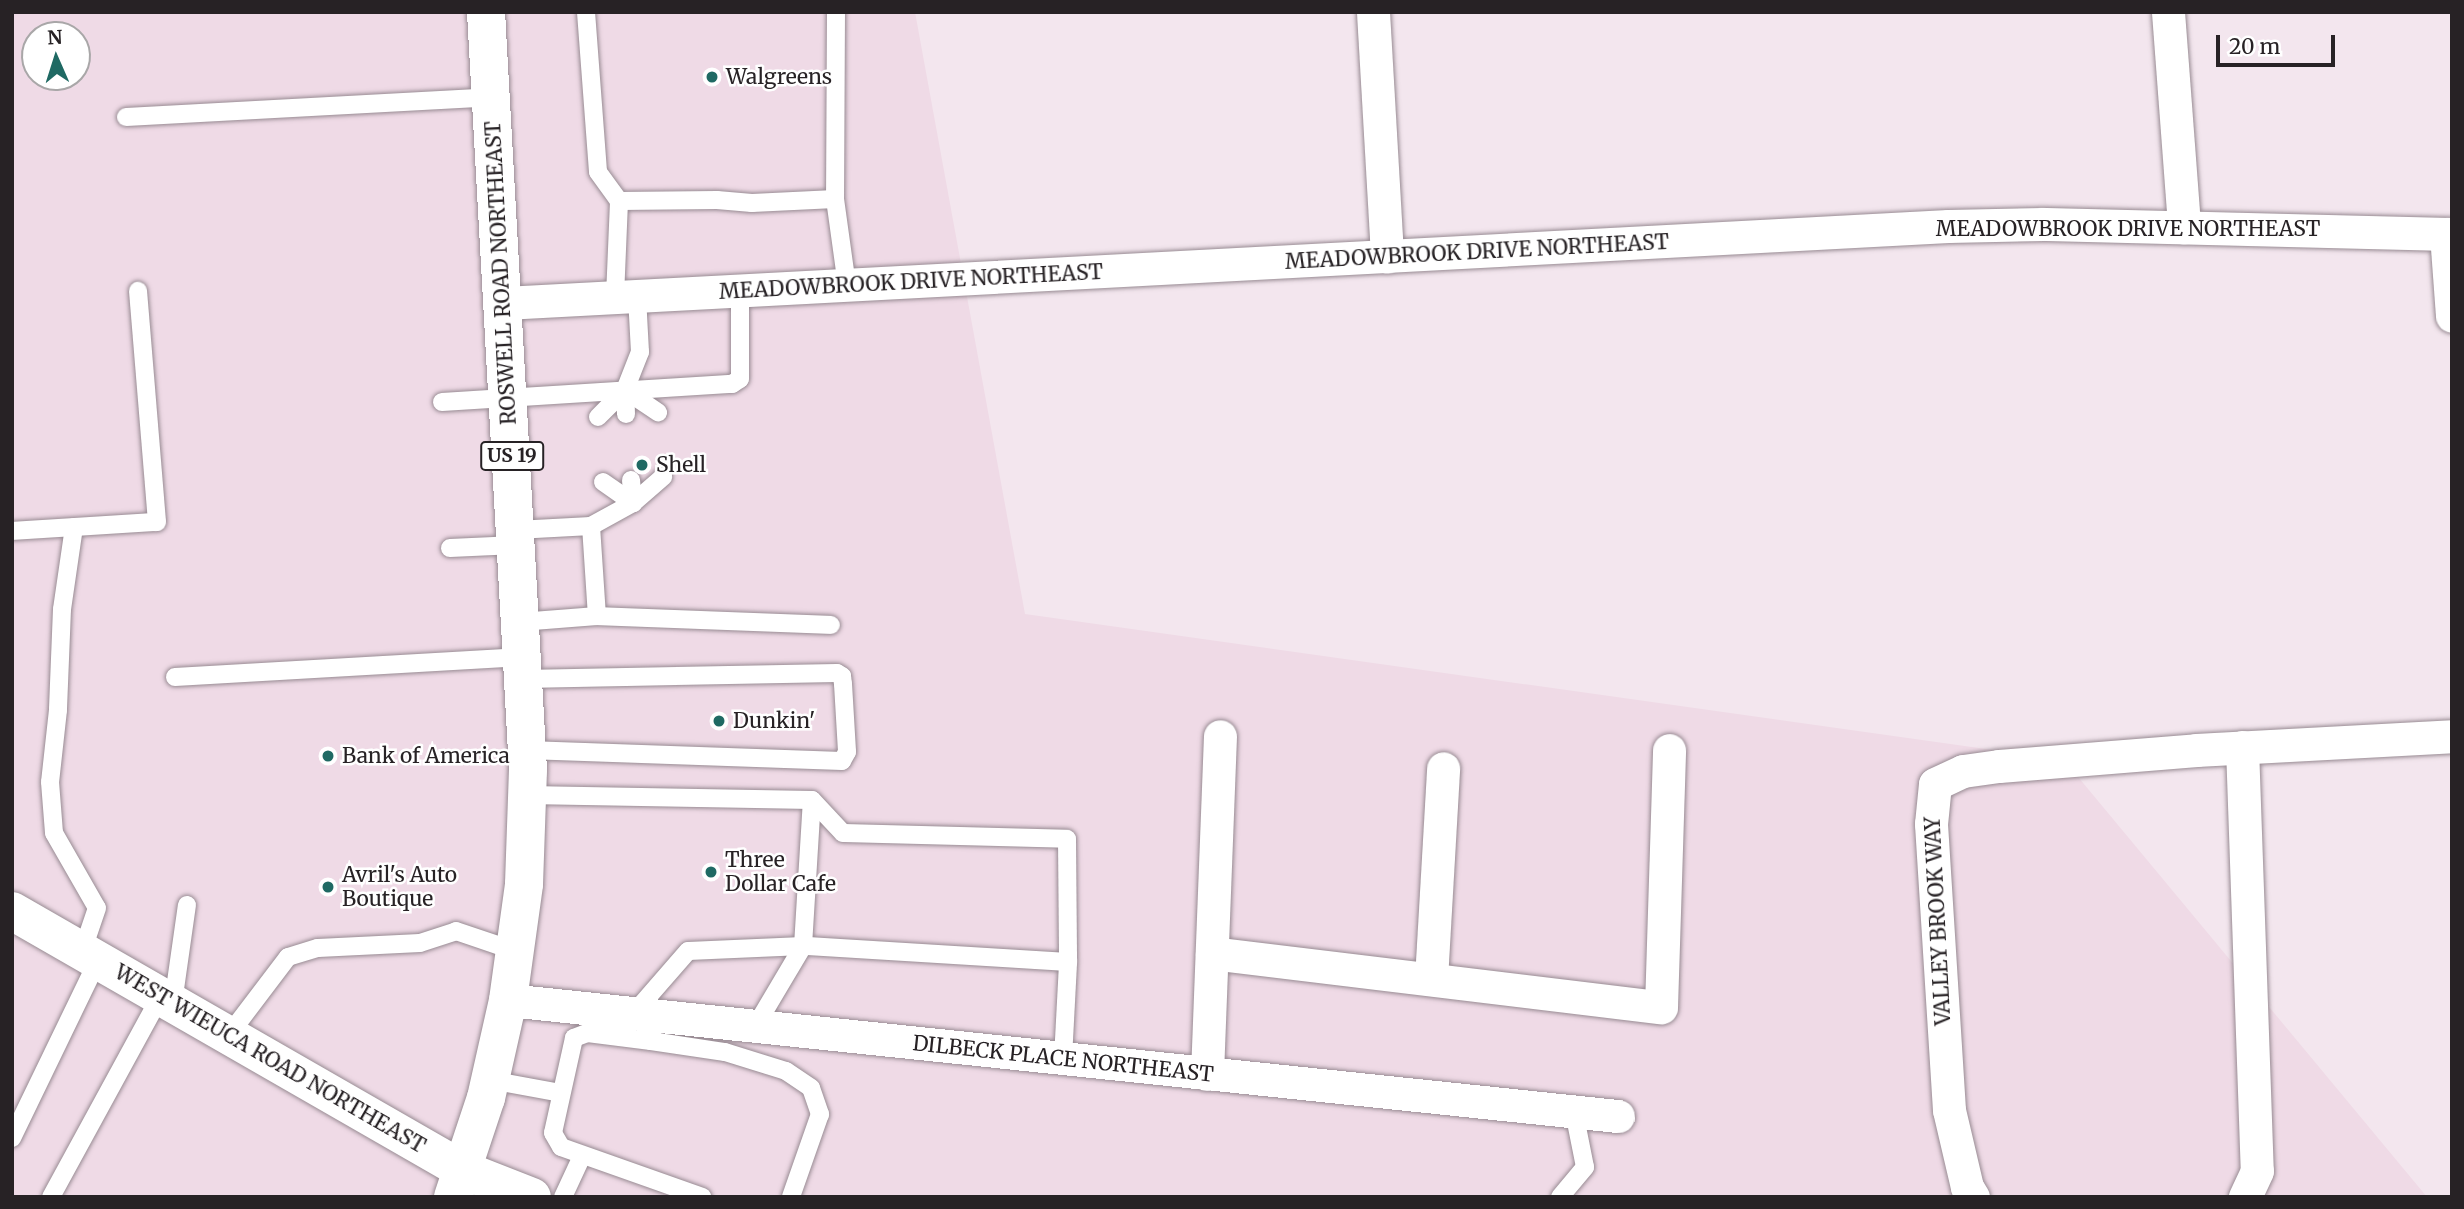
<!DOCTYPE html>
<html>
<head>
<meta charset="utf-8">
<style>
  body { margin:0 }
  #map { position:relative; width:2464px; height:1209px; overflow:hidden; background:#f3e6ee; font-family:Merriweather,serif }
  div>[style] { position:absolute }
  .built>* { inset:0; background:#efdae6 }
  .roads { filter:drop-shadow(0 0 2px #988b93) drop-shadow(0 0 2px #988b93) }
  .lane>* { height:18px; margin:-9px; padding:0 9px; transform-origin:9px; border-radius:9px; background:#fff }
  .street>* { height:33px; margin:-16.5px; padding:0 16.5px; transform-origin:16.5px; border-radius:16.5px; background:#fff }
  .secondary>* { height:38px; margin:-19px; padding:0 19px; transform-origin:19px; border-radius:19px; background:#fff }
  .primary>* { height:38px; margin:-19px; padding:0 19px; transform-origin:19px; border-radius:19px; background:#fff }
  .dots>* { width:19px; height:19px; translate:-50% -50%; box-sizing:border-box; border:4px solid #fff; border-radius:50% }
  span { translate:-50% -50%; white-space:nowrap; text-align:center; line-height:1.15; -webkit-text-stroke:5px #fff; paint-order:stroke }
  .shield-label span { padding:2px 5px; background:#fff; border:2px solid; border-radius:5px; -webkit-text-stroke-width:0 }
  .shield-label { font-size:19px; color:#272225; font-weight:700 }
  .poi-label { font-size:21px; color:#272225 }
  .left { translate:0 -50%; text-align:left }
  .street-label { font-size:21px; color:#272225 }
  .frame { position:absolute; inset:0; border:14px solid #272225; pointer-events:none }
  .north { position:absolute; left:21px; top:21px; width:70px; height:70px; box-sizing:border-box; background:#fff; border:2px solid #a9a7a8; border-radius:50%; rotate:357deg; font-size:19px; font-weight:700; line-height:28px; text-align:center; color:#272225 }
  .north::after { content:''; display:block; margin:auto; width:24px; height:32px; background:#1f6963; clip-path:polygon(50% 0,100% 100%,50% 72%,0 100%) }
  .scale { position:absolute; left:2216px; top:35px; width:119px; height:32px; box-sizing:border-box; border:4px solid #272225; border-top:0; padding-left:9px; font-size:21px; line-height:24px; white-space:nowrap; color:#272225; -webkit-text-stroke:5px #fff; paint-order:stroke }
</style>
</head>
<body>
<div id="map">
  <div class="built">
    <div style="clip-path:polygon(evenodd,12px 12px,915px 12px,1025px 614px,2064px 760px,2427px 1197px,12px 1197px,12px 12px,35px 35px,77px 35px,77px 77px,35px 77px,35px 35px)"></div>
  </div>
  <div class="roads">
    <div class="lane">
      <div style="left:586px;top:12px;width:160px;rotate:85.7deg"></div>
      <div style="left:598px;top:172px;width:36px;rotate:54deg"></div>
      <div style="left:836px;top:12px;width:187px;rotate:90.3deg"></div>
      <div style="left:835px;top:199px;width:88px;rotate:82.1deg"></div>
      <div style="left:126px;top:117px;width:366px;rotate:-3.1deg"></div>
      <div style="left:615px;top:297px;width:96px;rotate:-87.6deg"></div>
      <div style="left:619px;top:201px;width:98px;rotate:-0.6deg"></div>
      <div style="left:717px;top:200px;width:35px;rotate:5deg"></div>
      <div style="left:752px;top:203px;width:83px;rotate:-2.8deg"></div>
      <div style="left:442px;top:402px;width:291px;rotate:-3.6deg"></div>
      <div style="left:732px;top:384px;width:9px;rotate:-32deg"></div>
      <div style="left:740px;top:379px;width:89px;rotate:-90deg"></div>
      <div style="left:626px;top:414px;width:24px;rotate:-92deg"></div>
      <div style="left:625px;top:390px;width:40px;rotate:34deg"></div>
      <div style="left:598px;top:417px;width:38px;rotate:-45deg"></div>
      <div style="left:625px;top:390px;width:41px;rotate:-68.5deg"></div>
      <div style="left:640px;top:352px;width:56px;rotate:-93.1deg"></div>
      <div style="left:603px;top:482px;width:37px;rotate:35deg"></div>
      <div style="left:633px;top:503px;width:23px;rotate:-95deg"></div>
      <div style="left:591px;top:526px;width:90px;rotate:86.2deg"></div>
      <div style="left:74px;top:527px;width:83px;rotate:98.3deg"></div>
      <div style="left:62px;top:609px;width:101px;rotate:92.3deg"></div>
      <div style="left:58px;top:710px;width:72px;rotate:96.3deg"></div>
      <div style="left:50px;top:782px;width:51px;rotate:85.5deg"></div>
      <div style="left:54px;top:833px;width:86px;rotate:60.2deg"></div>
      <div style="left:97px;top:908px;width:46px;rotate:108.8deg"></div>
      <div style="left:516px;top:530px;width:75px;rotate:-3.1deg"></div>
      <div style="left:591px;top:526px;width:48px;rotate:-28.7deg"></div>
      <div style="left:633px;top:503px;width:40px;rotate:-41deg"></div>
      <div style="left:12px;top:531px;width:145px;rotate:-3.6deg"></div>
      <div style="left:157px;top:522px;width:232px;rotate:-94.7deg"></div>
      <div style="left:450px;top:548px;width:66px;rotate:-2.6deg"></div>
      <div style="left:520px;top:622px;width:77px;rotate:-4.5deg"></div>
      <div style="left:597px;top:616px;width:234px;rotate:2.2deg"></div>
      <div style="left:175px;top:677px;width:348px;rotate:-3.3deg"></div>
      <div style="left:523px;top:679px;width:314px;rotate:-1.1deg"></div>
      <div style="left:837px;top:673px;width:6px;rotate:31deg"></div>
      <div style="left:842px;top:676px;width:8px;rotate:83deg"></div>
      <div style="left:843px;top:684px;width:68px;rotate:86.6deg"></div>
      <div style="left:847px;top:752px;width:10px;rotate:119deg"></div>
      <div style="left:842px;top:761px;width:315px;rotate:-178deg"></div>
      <div style="left:527px;top:795px;width:285px;rotate:1deg"></div>
      <div style="left:812px;top:800px;width:45px;rotate:46.8deg"></div>
      <div style="left:843px;top:833px;width:224px;rotate:1.5deg"></div>
      <div style="left:1067px;top:839px;width:123px;rotate:89.5deg"></div>
      <div style="left:1068px;top:962px;width:265px;rotate:-176.5deg"></div>
      <div style="left:803px;top:946px;width:115px;rotate:177.5deg"></div>
      <div style="left:688px;top:951px;width:84px;rotate:131.1deg"></div>
      <div style="left:173px;top:1003px;width:99px;rotate:-81.9deg"></div>
      <div style="left:654px;top:1016px;width:25px;rotate:97deg"></div>
      <div style="left:651px;top:1041px;width:64px;rotate:-172.9deg"></div>
      <div style="left:587px;top:1033px;width:14px;rotate:159deg"></div>
      <div style="left:574px;top:1038px;width:97px;rotate:102.5deg"></div>
      <div style="left:553px;top:1133px;width:16px;rotate:60deg"></div>
      <div style="left:561px;top:1147px;width:150px;rotate:19.5deg"></div>
      <div style="left:755px;top:1027px;width:94px;rotate:-59.3deg"></div>
      <div style="left:803px;top:946px;width:146px;rotate:-86.5deg"></div>
      <div style="left:228px;top:1036px;width:99px;rotate:-52.8deg"></div>
      <div style="left:288px;top:957px;width:31px;rotate:-17deg"></div>
      <div style="left:318px;top:948px;width:102px;rotate:-2.8deg"></div>
      <div style="left:420px;top:943px;width:38px;rotate:-18deg"></div>
      <div style="left:456px;top:931px;width:62px;rotate:18.7deg"></div>
      <div style="left:651px;top:1041px;width:75px;rotate:8.5deg"></div>
      <div style="left:725px;top:1052px;width:64px;rotate:17.3deg"></div>
      <div style="left:786px;top:1071px;width:30px;rotate:34deg"></div>
      <div style="left:811px;top:1088px;width:28px;rotate:71deg"></div>
      <div style="left:820px;top:1114px;width:88px;rotate:109.3deg"></div>
      <div style="left:1063px;top:1059px;width:97px;rotate:-87deg"></div>
      <div style="left:490px;top:1080px;width:72px;rotate:10.4deg"></div>
      <div style="left:12px;top:1138px;width:198px;rotate:-64.2deg"></div>
      <div style="left:51px;top:1197px;width:228px;rotate:-61.4deg"></div>
      <div style="left:563px;top:1197px;width:45px;rotate:-65.1deg"></div>
      <div style="left:1560px;top:1197px;width:39px;rotate:-50deg"></div>
      <div style="left:1585px;top:1167px;width:56px;rotate:-101.3deg"></div>
    </div>
    <div class="street">
      <div style="left:1373px;top:12px;width:245px;rotate:86.7deg"></div>
      <div style="left:2168px;top:12px;width:216px;rotate:85.7deg"></div>
      <div style="left:2446px;top:234px;width:82px;rotate:85.8deg"></div>
      <div style="left:504px;top:303px;width:1446px;rotate:-3.05deg"></div>
      <div style="left:1948px;top:226px;width:95px;rotate:-1.2deg"></div>
      <div style="left:2043px;top:224px;width:409px;rotate:1.4deg"></div>
      <div style="left:2242px;top:747px;width:424px;rotate:88deg"></div>
      <div style="left:2257px;top:1171px;width:29px;rotate:115deg"></div>
      <div style="left:1212px;top:953px;width:452px;rotate:6.9deg"></div>
      <div style="left:1661px;top:1007px;width:257px;rotate:-88.2deg"></div>
      <div style="left:1431px;top:979px;width:211px;rotate:-86.7deg"></div>
      <div style="left:508px;top:1000px;width:1116px;rotate:5.97deg"></div>
      <div style="left:1207px;top:1074px;width:338px;rotate:-87.8deg"></div>
      <div style="left:1973px;top:1197px;width:12px;rotate:-121deg"></div>
      <div style="left:1967px;top:1187px;width:79px;rotate:-103.2deg"></div>
      <div style="left:1949px;top:1110px;width:287px;rotate:-93.6deg"></div>
      <div style="left:1931px;top:824px;width:40px;rotate:-84.3deg"></div>
      <div style="left:1935px;top:784px;width:31px;rotate:-25deg"></div>
      <div style="left:1963px;top:771px;width:36px;rotate:-8deg"></div>
      <div style="left:1999px;top:766px;width:198px;rotate:-4.6deg"></div>
      <div style="left:2196px;top:750px;width:256px;rotate:-3.1deg"></div>
    </div>
    <div class="secondary">
      <div style="left:12px;top:911px;width:520px;rotate:29.87deg"></div>
      <div style="left:463px;top:1170px;width:74px;rotate:21.4deg"></div>
    </div>
    <div class="primary">
      <div style="left:453px;top:1197px;width:104px;rotate:-71.6deg"></div>
      <div style="left:486px;top:1098px;width:100px;rotate:-77.3deg"></div>
      <div style="left:508px;top:1000px;width:117px;rotate:-82.1deg"></div>
      <div style="left:524px;top:884px;width:114px;rotate:-88deg"></div>
      <div style="left:528px;top:770px;width:759px;rotate:-93.17deg"></div>
    </div>
  </div>
  <div class="dots">
    <div style="left:712px;top:77px;background:#1f6963"></div>
    <div style="left:642px;top:465px;background:#1f6963"></div>
    <div style="left:719px;top:721px;background:#1f6963"></div>
    <div style="left:328px;top:756px;background:#1f6963"></div>
    <div style="left:711px;top:872px;background:#1f6963"></div>
    <div style="left:328px;top:887px;background:#1f6963"></div>
  </div>
  <div class="shield-label">
    <span style="left:512px;top:456px">US 19</span>
  </div>
  <div class="poi-label">
    <span class="left" style="left:726px;top:77px">Walgreens</span>
    <span class="left" style="left:656px;top:465px">Shell</span>
    <span class="left" style="left:733px;top:721px">Dunkin'</span>
    <span class="left" style="left:342px;top:756px">Bank of America</span>
    <span class="left" style="left:725px;top:872px">Three<br>Dollar Cafe</span>
    <span class="left" style="left:342px;top:887px">Avril's Auto<br>Boutique</span>
  </div>
  <div class="street-label">
    <span style="left:2128px;top:229px">MEADOWBROOK DRIVE NORTHEAST</span>
    <span style="left:1477px;top:252px;rotate:-3deg">MEADOWBROOK DRIVE NORTHEAST</span>
    <span style="left:501px;top:273px;rotate:-93deg">ROSWELL ROAD NORTHEAST</span>
    <span style="left:911px;top:282px;rotate:-3deg">MEADOWBROOK DRIVE NORTHEAST</span>
    <span style="left:1938px;top:921px;rotate:-93deg">VALLEY BROOK WAY</span>
    <span style="left:270px;top:1059px;rotate:30deg">WEST WIEUCA ROAD NORTHEAST</span>
    <span style="left:1063px;top:1059px;rotate:6deg">DILBECK PLACE NORTHEAST</span>
  </div>
  <div class="frame"></div>
  <div class="north">N</div>
  <div class="scale">20 m</div>
</div>
</body>
</html>
